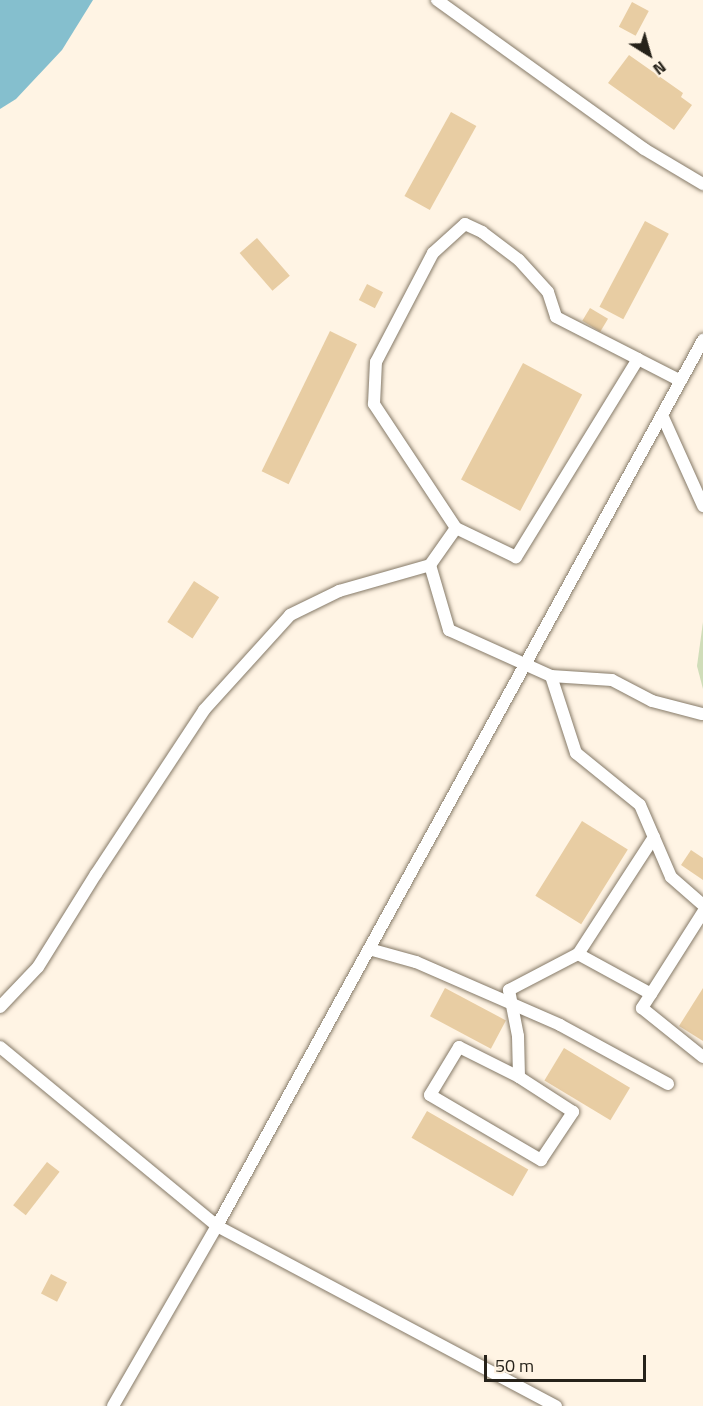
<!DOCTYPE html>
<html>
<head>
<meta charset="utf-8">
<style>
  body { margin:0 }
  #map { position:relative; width:703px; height:1406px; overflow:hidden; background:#fff4e4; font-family:"Titillium Web",sans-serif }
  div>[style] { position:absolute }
  .green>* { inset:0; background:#d0ddb9 }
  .water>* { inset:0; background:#85bfce }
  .building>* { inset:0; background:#e8cda3; transform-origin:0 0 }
  .roads { filter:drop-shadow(0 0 2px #867a68) drop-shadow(0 0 2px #867a68) }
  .lane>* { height:12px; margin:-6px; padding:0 6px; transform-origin:6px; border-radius:6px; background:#fff }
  span { translate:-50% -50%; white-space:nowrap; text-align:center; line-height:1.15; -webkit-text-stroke:6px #fff4e4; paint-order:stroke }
  .north { position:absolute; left:619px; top:24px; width:60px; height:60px; -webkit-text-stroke:4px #fff4e4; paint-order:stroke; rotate:143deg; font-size:16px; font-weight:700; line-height:24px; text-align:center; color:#26221a }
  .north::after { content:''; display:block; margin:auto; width:21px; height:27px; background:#26221a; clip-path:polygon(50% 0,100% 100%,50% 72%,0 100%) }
  .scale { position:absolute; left:484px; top:1355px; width:162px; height:27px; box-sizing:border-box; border:3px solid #26221a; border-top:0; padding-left:8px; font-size:18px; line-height:21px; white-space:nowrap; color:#26221a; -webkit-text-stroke:4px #fff4e4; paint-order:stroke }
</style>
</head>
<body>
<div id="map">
  <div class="green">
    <div style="clip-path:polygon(703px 622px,703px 689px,697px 666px)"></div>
  </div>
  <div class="water">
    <div style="clip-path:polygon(0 0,93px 0,62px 50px,16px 99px,0 109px)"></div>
  </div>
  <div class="building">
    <div style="left:632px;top:2px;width:19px;height:28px;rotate:28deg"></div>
    <div style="clip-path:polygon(629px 55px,683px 93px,681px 97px,692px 105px,674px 130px,608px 83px)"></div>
    <div style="left:451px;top:112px;width:29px;height:96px;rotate:29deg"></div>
    <div style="left:645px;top:221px;width:27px;height:97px;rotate:28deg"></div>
    <div style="left:257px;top:238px;width:50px;height:23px;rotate:49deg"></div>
    <div style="left:367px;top:284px;width:18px;height:18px;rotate:27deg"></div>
    <div style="left:590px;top:308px;width:21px;height:15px;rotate:31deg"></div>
    <div style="left:330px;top:331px;width:30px;height:156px;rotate:26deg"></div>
    <div style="left:523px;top:363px;width:67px;height:132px;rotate:28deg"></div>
    <div style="left:194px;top:581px;width:30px;height:49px;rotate:33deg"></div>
    <div style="left:582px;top:821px;width:54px;height:88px;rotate:32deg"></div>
    <div style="clip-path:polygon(691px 850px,703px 858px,703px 880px,681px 865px)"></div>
    <div style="left:445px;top:988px;width:69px;height:32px;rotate:28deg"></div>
    <div style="clip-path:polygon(703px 988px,703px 1041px,679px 1026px)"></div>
    <div style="left:564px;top:1048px;width:77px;height:38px;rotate:31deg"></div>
    <div style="left:427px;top:1111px;width:117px;height:31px;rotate:30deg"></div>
    <div style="left:47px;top:1162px;width:16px;height:55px;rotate:38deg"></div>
    <div style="left:51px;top:1274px;width:18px;height:22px;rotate:27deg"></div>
  </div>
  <div class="roads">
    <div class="lane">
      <div style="left:437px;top:0;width:255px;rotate:35.7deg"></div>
      <div style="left:644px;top:149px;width:69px;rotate:30.7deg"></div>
      <div style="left:638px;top:359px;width:233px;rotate:121.6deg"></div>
      <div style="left:516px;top:557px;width:67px;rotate:-154.2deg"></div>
      <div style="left:456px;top:528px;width:149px;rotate:-123.5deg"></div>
      <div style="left:374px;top:404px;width:42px;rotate:-87.3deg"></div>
      <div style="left:376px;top:362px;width:123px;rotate:-62.4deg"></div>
      <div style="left:433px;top:253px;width:43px;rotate:-42.2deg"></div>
      <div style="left:465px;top:224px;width:19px;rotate:25deg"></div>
      <div style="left:482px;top:232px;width:46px;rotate:37.1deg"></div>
      <div style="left:519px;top:260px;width:43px;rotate:47.8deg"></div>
      <div style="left:548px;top:292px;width:26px;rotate:72deg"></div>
      <div style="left:556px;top:317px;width:92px;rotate:27.1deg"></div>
      <div style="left:638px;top:359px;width:48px;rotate:27.1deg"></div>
      <div style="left:662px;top:415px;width:100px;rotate:65.7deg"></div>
      <div style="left:430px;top:565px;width:68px;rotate:73.7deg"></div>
      <div style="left:449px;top:630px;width:112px;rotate:24.3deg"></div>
      <div style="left:551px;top:676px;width:81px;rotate:72deg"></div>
      <div style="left:576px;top:753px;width:82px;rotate:39.1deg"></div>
      <div style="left:640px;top:805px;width:78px;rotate:66.7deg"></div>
      <div style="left:671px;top:877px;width:43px;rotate:41.2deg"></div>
      <div style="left:551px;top:676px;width:61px;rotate:3.8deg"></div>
      <div style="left:612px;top:680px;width:45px;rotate:27.7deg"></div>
      <div style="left:652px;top:701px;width:52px;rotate:14.6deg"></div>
      <div style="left:654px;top:837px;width:140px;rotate:123deg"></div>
      <div style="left:578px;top:954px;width:83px;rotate:28.7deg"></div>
      <div style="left:651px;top:994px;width:97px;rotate:-57.6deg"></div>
      <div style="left:369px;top:949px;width:49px;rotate:15.5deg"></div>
      <div style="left:416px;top:962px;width:157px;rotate:23.6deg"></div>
      <div style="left:560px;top:1025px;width:123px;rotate:28.6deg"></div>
      <div style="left:651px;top:994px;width:17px;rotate:123deg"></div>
      <div style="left:642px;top:1008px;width:78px;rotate:38.8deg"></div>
      <div style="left:0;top:1007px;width:55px;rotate:-46.5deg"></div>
      <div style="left:38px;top:967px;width:110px;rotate:-58.1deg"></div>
      <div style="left:96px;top:874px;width:196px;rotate:-56.6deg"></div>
      <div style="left:204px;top:710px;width:128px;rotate:-47.8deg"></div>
      <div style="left:290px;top:615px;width:55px;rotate:-26.1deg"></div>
      <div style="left:339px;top:591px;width:95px;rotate:-15.9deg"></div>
      <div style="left:430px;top:565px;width:45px;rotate:-54.9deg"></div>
      <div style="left:0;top:1047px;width:281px;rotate:39.5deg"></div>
      <div style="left:217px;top:1226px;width:384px;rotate:28deg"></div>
      <div style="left:519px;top:1077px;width:67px;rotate:-153.4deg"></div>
      <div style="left:459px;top:1047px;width:56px;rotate:121.1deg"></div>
      <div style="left:430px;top:1095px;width:129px;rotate:30.4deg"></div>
      <div style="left:541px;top:1160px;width:58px;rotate:-56.3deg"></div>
      <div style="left:573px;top:1112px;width:64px;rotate:-147.1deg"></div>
      <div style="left:519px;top:1077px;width:41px;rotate:-91.4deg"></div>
      <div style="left:518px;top:1036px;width:47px;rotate:-101.1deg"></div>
      <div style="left:509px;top:990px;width:78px;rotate:-27.6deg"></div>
      <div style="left:113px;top:1406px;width:208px;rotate:-60deg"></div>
      <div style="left:217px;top:1226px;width:1011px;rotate:-61.25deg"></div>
    </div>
  </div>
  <div class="north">N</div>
  <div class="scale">50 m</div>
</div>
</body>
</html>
